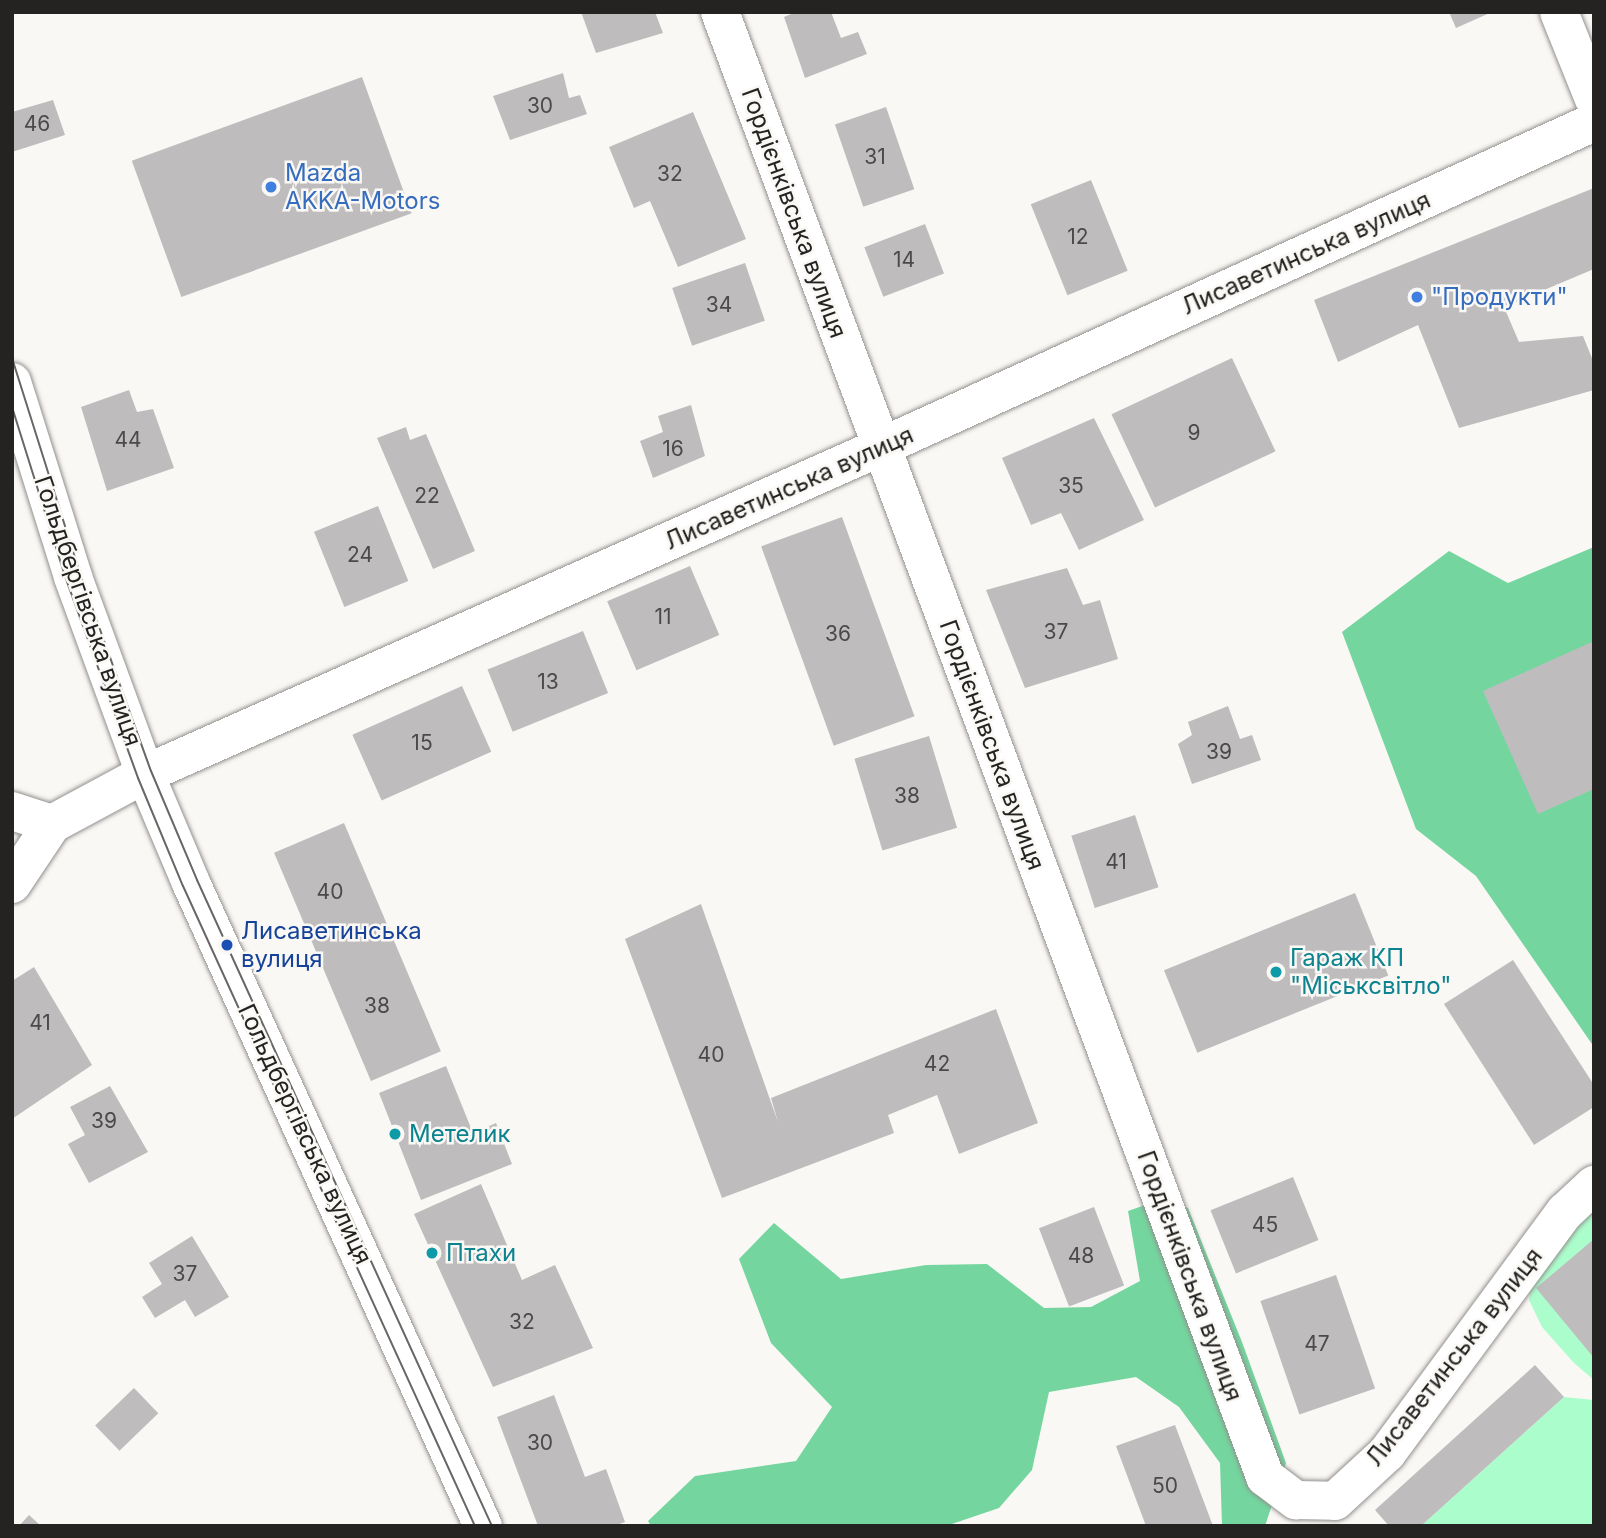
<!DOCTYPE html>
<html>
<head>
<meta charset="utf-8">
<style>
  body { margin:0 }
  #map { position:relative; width:1606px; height:1538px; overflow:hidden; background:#faf8f5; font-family:Inter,sans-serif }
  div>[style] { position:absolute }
  .green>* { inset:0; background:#acfdcc }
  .forest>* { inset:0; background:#74d69e }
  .building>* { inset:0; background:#bfbcbe; transform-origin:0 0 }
  .roads { filter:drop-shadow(0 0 2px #92908e) drop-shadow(0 0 2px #92908e) }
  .minor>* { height:38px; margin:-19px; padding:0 19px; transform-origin:19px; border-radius:19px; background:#fff }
  .tertiary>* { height:38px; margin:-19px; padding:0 19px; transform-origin:19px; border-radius:19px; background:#fff }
  .primary>* { height:38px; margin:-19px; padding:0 19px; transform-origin:19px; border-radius:19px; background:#fff }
  .tram>* { height:2px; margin:-1px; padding:0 1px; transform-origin:1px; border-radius:1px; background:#696766 }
  .dots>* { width:19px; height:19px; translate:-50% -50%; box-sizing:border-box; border:4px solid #faf8f5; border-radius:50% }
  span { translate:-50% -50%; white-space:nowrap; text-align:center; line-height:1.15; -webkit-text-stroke:5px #faf8f5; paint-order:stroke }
  .number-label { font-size:21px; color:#4b4949 }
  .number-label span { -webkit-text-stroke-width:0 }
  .shop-label { font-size:24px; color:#366cbe }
  .left { translate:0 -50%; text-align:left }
  .street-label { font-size:24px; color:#242322 }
  .transit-label { font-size:24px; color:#164399 }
  .culture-label { font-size:24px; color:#0d838f }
  .frame { position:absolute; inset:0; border:14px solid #242322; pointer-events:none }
</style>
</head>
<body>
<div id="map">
  <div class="green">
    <div style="clip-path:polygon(1594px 1210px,1594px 1380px,1574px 1363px,1542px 1327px,1529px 1300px,1531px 1283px,1548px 1253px)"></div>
    <div style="clip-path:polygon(1564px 1397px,1594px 1400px,1594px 1526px,1421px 1526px)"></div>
  </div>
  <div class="forest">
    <div style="clip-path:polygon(1594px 547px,1594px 1047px,1476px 876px,1416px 829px,1342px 632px,1449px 551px,1508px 583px)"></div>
    <div style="clip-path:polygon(1162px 1199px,1188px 1208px,1242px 1342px,1286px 1463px,1265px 1526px,1222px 1526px,1220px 1463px,1179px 1407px,1136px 1377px,1049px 1392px,1032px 1470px,999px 1508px,946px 1526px,651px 1526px,648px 1521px,695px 1476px,796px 1461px,832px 1407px,771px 1343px,739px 1259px,774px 1223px,841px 1279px,926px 1265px,987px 1264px,1044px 1308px,1091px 1307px,1140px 1281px,1128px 1211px)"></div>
  </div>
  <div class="building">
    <div style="clip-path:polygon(581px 12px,655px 12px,663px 33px,596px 53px)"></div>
    <div style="clip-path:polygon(796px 12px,831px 12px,841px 38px,858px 32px,867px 54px,805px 78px,784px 17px)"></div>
    <div style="clip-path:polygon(1449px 12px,1492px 12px,1456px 28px)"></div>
    <div style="clip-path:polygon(563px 73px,569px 98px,580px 95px,587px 114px,510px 140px,493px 96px)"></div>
    <div style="left:362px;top:77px;width:145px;height:245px;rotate:70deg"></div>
    <div style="clip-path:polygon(53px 100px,65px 135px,12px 152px,12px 112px)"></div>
    <div style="left:886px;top:107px;width:87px;height:54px;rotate:71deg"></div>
    <div style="clip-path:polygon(693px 112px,746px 239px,678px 267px,650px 201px,634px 208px,609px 147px)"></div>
    <div style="left:1091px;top:180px;width:98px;height:65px;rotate:68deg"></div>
    <div style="clip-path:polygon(1594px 188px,1594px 269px,1504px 307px,1519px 342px,1583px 336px,1594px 363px,1594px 390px,1459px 428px,1418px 325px,1338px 362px,1314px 300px)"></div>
    <div style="left:925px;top:224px;width:53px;height:65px;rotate:69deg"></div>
    <div style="left:745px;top:263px;width:61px;height:77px;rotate:71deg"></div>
    <div style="left:1232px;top:358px;width:103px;height:133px;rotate:65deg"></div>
    <div style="clip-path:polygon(129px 390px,137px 412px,153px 409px,174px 468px,107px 491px,81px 407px)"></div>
    <div style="clip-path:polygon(691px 405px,705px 456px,653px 478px,640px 441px,663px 432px,658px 416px)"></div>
    <div style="clip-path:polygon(1094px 418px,1144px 520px,1079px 550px,1061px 513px,1031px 525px,1002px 458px)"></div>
    <div style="clip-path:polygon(406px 427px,410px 440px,426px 434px,475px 551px,433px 569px,377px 438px)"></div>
    <div style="left:378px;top:506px;width:81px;height:69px;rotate:68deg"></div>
    <div style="left:842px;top:517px;width:212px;height:86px;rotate:70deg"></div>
    <div style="left:690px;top:566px;width:75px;height:90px;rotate:67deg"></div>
    <div style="clip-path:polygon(1067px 568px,1083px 605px,1100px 600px,1118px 659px,1025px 688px,986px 590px)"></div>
    <div style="left:583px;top:631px;width:67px;height:103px;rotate:68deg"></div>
    <div style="clip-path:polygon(1594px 641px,1594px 789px,1538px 814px,1483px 691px)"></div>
    <div style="left:462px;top:686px;width:72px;height:120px;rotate:66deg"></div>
    <div style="clip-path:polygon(1228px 706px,1240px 739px,1252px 735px,1261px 760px,1192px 784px,1178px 744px,1192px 735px,1188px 722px)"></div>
    <div style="left:929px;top:736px;width:96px;height:78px;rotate:73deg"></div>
    <div style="left:1135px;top:815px;width:76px;height:67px;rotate:72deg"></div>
    <div style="left:344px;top:823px;width:248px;height:76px;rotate:67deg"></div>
    <div style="left:1355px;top:893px;width:89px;height:206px;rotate:68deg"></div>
    <div style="clip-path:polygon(701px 904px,778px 1122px,771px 1098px,996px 1009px,1038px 1123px,959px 1154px,937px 1095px,888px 1115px,894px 1133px,722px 1198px,625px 939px)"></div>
    <div style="clip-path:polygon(1513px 960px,1594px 1085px,1594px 1107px,1534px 1145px,1444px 1004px)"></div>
    <div style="clip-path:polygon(34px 967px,92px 1065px,12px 1119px,12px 981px)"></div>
    <div style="clip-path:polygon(446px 1066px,473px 1133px,496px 1123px,512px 1164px,421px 1200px,379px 1093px)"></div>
    <div style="clip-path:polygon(110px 1086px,148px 1152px,89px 1183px,68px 1144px,85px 1135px,70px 1107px)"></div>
    <div style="left:1293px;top:1177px;width:68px;height:89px;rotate:68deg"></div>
    <div style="clip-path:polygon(481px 1184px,522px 1280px,555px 1265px,593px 1348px,493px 1387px,414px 1214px)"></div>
    <div style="left:1094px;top:1207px;width:84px;height:59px;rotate:69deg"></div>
    <div style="clip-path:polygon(192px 1236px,229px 1297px,195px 1317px,185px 1300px,155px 1318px,142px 1297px,162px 1284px,149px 1263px)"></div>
    <div style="clip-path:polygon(1594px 1239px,1594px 1358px,1536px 1288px)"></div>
    <div style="left:1336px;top:1275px;width:120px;height:80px;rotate:71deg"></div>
    <div style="clip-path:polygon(1535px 1365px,1564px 1397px,1421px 1526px,1389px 1526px,1375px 1510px)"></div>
    <div style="left:134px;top:1388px;width:35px;height:54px;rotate:46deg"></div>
    <div style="clip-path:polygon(554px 1395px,585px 1477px,606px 1469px,625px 1522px,614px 1526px,538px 1526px,497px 1417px)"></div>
    <div style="clip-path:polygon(1175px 1425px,1213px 1526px,1146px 1526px,1116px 1446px)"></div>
    <div style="clip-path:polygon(29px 1515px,41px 1526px,19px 1526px)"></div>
  </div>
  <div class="roads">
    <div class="minor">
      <div style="left:720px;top:12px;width:1563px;rotate:69.59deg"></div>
      <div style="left:1265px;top:1477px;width:39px;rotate:37deg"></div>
      <div style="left:1296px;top:1500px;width:39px;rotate:1deg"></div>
      <div style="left:1335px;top:1501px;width:71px;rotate:-42.7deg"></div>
      <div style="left:1387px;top:1453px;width:300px;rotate:-53.6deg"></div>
      <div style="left:1565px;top:1212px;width:40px;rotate:-43deg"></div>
      <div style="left:1559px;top:12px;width:94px;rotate:68.1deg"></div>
      <div style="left:145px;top:774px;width:805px;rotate:-23.96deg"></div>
      <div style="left:881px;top:447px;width:784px;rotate:-24.5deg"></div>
      <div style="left:12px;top:884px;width:72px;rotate:-56.3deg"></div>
    </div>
    <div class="tertiary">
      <div style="left:12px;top:811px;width:42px;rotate:18deg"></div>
      <div style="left:52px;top:824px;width:106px;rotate:-28.3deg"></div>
    </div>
    <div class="primary">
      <div style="left:12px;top:382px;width:204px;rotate:72.6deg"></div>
      <div style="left:73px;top:577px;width:210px;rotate:69.9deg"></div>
      <div style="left:145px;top:774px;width:118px;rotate:67.1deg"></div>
      <div style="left:191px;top:883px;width:706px;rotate:65.58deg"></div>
    </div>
  </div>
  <div class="tram">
    <div style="left:12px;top:358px;width:226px;rotate:72.5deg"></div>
    <div style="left:80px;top:574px;width:209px;rotate:70.2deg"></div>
    <div style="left:151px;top:771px;width:118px;rotate:67.1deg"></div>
    <div style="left:197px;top:880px;width:710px;rotate:65.46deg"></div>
    <div style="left:12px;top:407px;width:180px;rotate:72.6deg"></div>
    <div style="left:66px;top:579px;width:212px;rotate:70.1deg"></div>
    <div style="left:138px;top:778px;width:117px;rotate:67.4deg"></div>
    <div style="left:183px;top:886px;width:703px;rotate:65.48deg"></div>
  </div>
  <div class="dots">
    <div style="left:271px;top:187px;background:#3f7fe0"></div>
    <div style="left:1417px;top:297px;background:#3f7fe0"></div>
    <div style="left:227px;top:945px;background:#1a4fb4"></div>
    <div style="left:1276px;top:972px;background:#0f9aa8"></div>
    <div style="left:395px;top:1134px;background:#0f9aa8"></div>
    <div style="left:432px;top:1253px;background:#0f9aa8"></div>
  </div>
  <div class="number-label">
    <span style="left:540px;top:106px">30</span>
    <span style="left:37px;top:124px">46</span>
    <span style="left:875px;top:157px">31</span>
    <span style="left:670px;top:174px">32</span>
    <span style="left:1078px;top:237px">12</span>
    <span style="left:904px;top:260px">14</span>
    <span style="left:719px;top:305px">34</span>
    <span style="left:1194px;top:433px">9</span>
    <span style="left:128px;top:440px">44</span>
    <span style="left:673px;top:449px">16</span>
    <span style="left:1071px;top:486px">35</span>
    <span style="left:427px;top:496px">22</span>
    <span style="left:360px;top:555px">24</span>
    <span style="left:663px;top:617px">11</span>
    <span style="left:1056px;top:632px">37</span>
    <span style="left:838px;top:634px">36</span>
    <span style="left:548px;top:682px">13</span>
    <span style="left:422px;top:743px">15</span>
    <span style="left:1219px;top:752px">39</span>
    <span style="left:907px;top:796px">38</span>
    <span style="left:1116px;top:862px">41</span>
    <span style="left:330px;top:892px">40</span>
    <span style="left:377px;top:1006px">38</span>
    <span style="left:40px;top:1023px">41</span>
    <span style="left:711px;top:1055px">40</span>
    <span style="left:937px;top:1064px">42</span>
    <span style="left:104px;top:1121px">39</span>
    <span style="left:1265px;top:1225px">45</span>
    <span style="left:1081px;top:1256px">48</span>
    <span style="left:185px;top:1274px">37</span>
    <span style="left:522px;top:1322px">32</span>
    <span style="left:1317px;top:1344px">47</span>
    <span style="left:540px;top:1443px">30</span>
    <span style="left:1165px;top:1486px">50</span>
  </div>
  <div class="shop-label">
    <span class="left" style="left:285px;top:187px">Mazda<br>AKKA-Motors</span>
    <span class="left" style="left:1431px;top:297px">"Продукти"</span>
  </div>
  <div class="street-label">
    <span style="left:794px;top:213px;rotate:70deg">Гордієнківська вулиця</span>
    <span style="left:1306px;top:253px;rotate:-24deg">Лисаветинська вулиця</span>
    <span style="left:789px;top:488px;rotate:-24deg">Лисаветинська вулиця</span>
    <span style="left:88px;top:611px;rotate:71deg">Гольдбергівська вулиця</span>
    <span style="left:992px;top:745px;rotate:70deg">Гордієнківська вулиця</span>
    <span style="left:305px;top:1134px;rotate:65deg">Гольдбергівська вулиця</span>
    <span style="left:1190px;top:1276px;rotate:70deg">Гордієнківська вулиця</span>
    <span style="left:1454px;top:1357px;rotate:-52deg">Лисаветинська вулиця</span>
  </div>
  <div class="transit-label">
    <span class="left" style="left:241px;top:945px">Лисаветинська<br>вулиця</span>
  </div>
  <div class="culture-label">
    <span class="left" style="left:1290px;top:972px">Гараж КП<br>"Міськсвітло"</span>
    <span class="left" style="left:409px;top:1134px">Метелик</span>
    <span class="left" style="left:446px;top:1253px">Птахи</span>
  </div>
  <div class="frame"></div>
</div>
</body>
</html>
